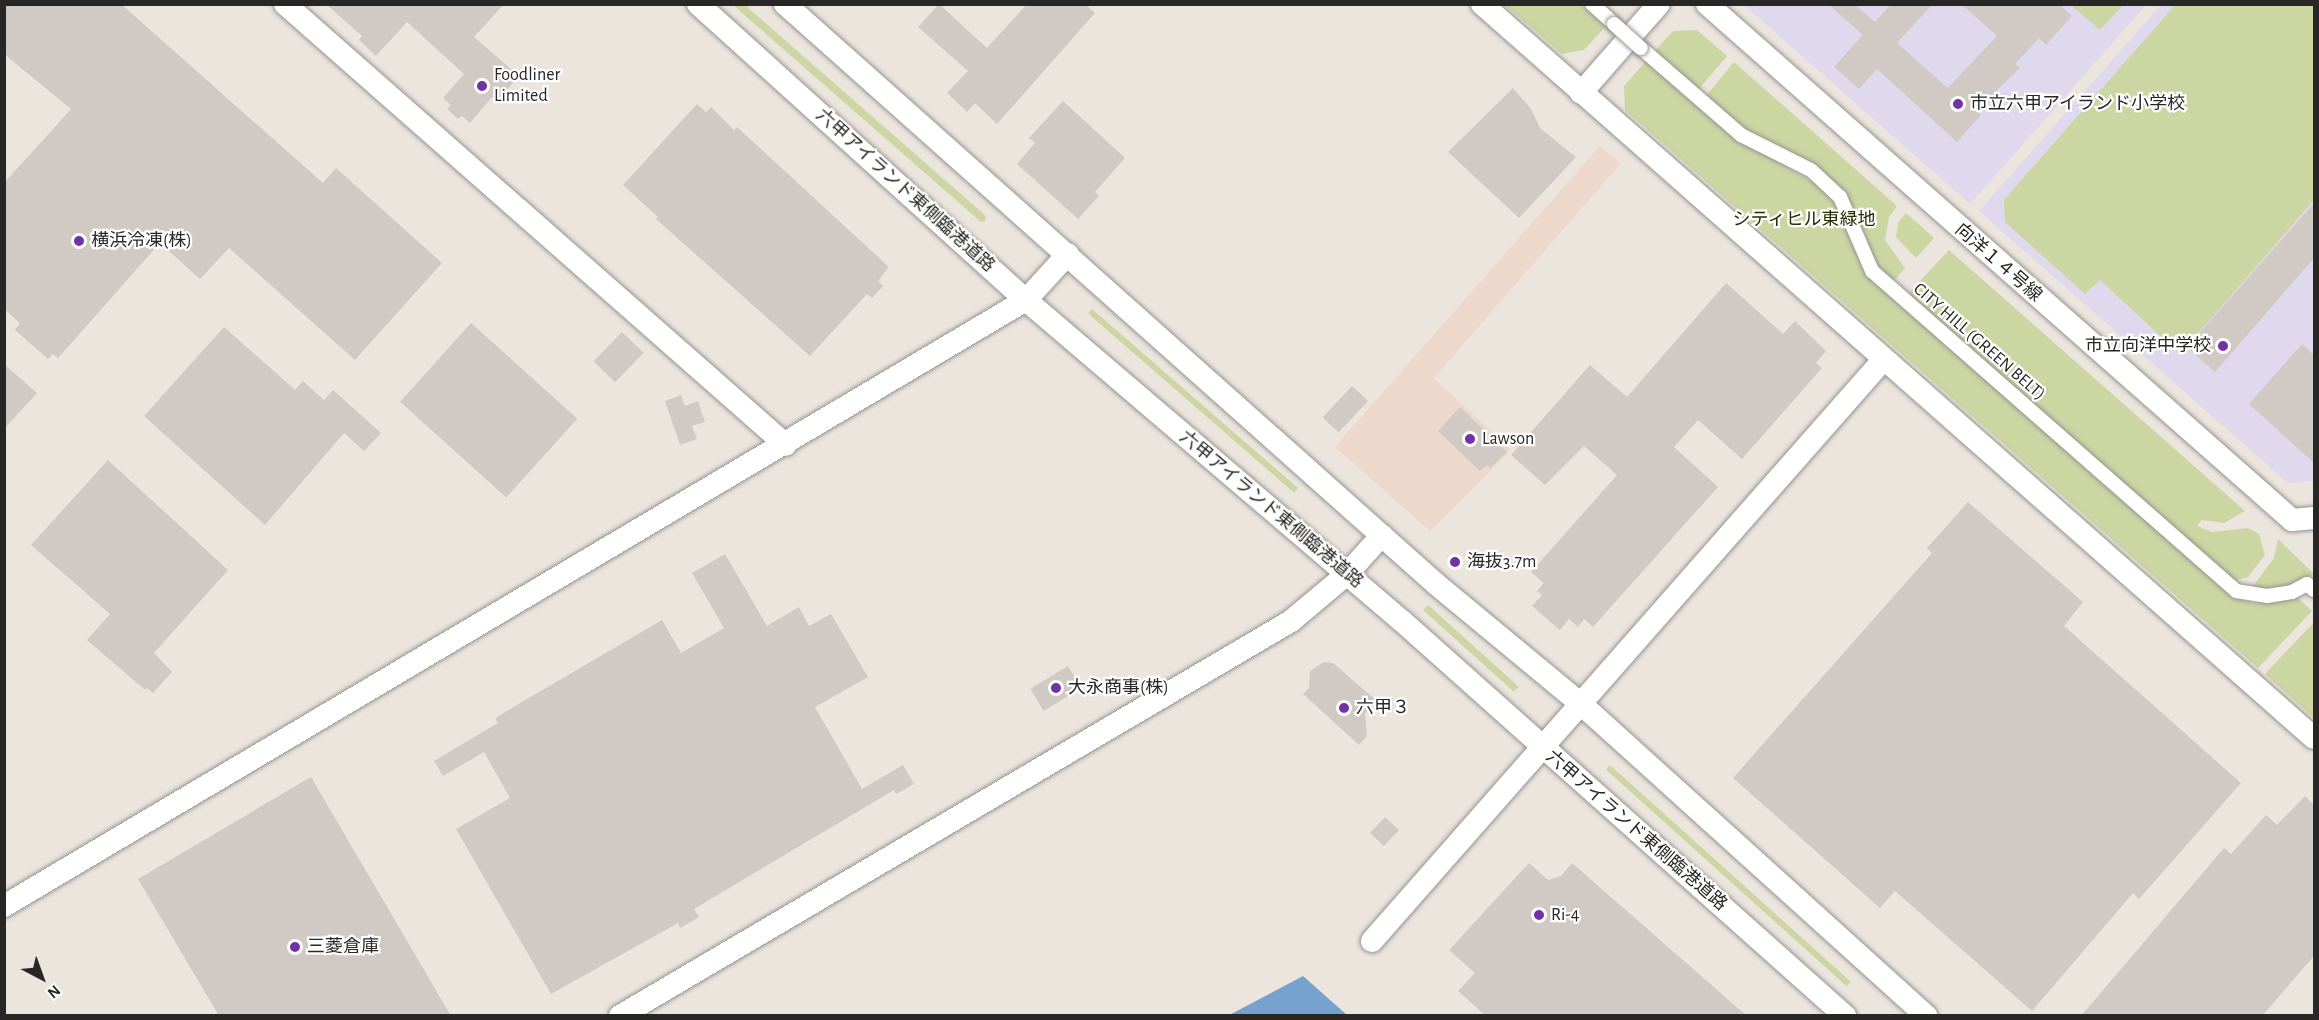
<!DOCTYPE html>
<html>
<head>
<meta charset="utf-8">
<style>
  body { margin:0 }
  #map { position:relative; width:2319px; height:1020px; overflow:hidden; background:#ebe5de; font-family:"Alegreya Sans","Noto Sans JP",sans-serif }
  div>[style] { position:absolute }
  .commercial>* { inset:0; background:#eed7cb }
  .education>* { inset:0; background:#e0d8ed }
  .green>* { inset:0; background:#cbd6a3; transform-origin:0 0 }
  .water>* { inset:0; background:#76a2ce }
  .building>* { inset:0; background:#d1cac4; transform-origin:0 0 }
  .roads { filter:drop-shadow(0 0 2px #98938d) drop-shadow(0 0 2px #98938d) }
  .pedestrian>* { height:14px; margin:-7px; padding:0 7px; transform-origin:7px; border-radius:7px; background:#fff }
  .tertiary>* { height:22px; margin:-11px; padding:0 11px; transform-origin:11px; border-radius:11px; background:#fff }
  .bridges { filter:drop-shadow(0 0 2px #98938d) drop-shadow(0 0 2px #98938d) }
  .pedestrian-bridge>* { height:14px; margin:-7px; padding:0 7px; transform-origin:7px; border-radius:7px; background:#fff }
  .dots>* { width:16px; height:16px; translate:-50% -50%; box-sizing:border-box; border:3px solid #fff; border-radius:50% }
  span { translate:-50% -50%; white-space:nowrap; text-align:center; line-height:1.15; -webkit-text-stroke:4.5px #fff; paint-order:stroke }
  .poi-label { font-size:18px; color:#292725 }
  .left { translate:0 -50%; text-align:left }
  .right { translate:-100% -50%; text-align:right }
  .street-label { font-size:18px; color:#292725 }
  .park-label { font-size:18px; color:#272d00 }
  .frame { position:absolute; inset:0; border:6px solid #292725; pointer-events:none }
  .north { position:absolute; left:12px; top:948px; width:60px; height:60px; -webkit-text-stroke:4px #fff; paint-order:stroke; rotate:139deg; font-size:16px; font-weight:700; line-height:24px; text-align:center; color:#292725 }
  .north::after { content:''; display:block; margin:auto; width:21px; height:27px; background:#292725; clip-path:polygon(50% 0,100% 100%,50% 72%,0 100%) }
</style>
</head>
<body>
<div id="map">
  <div class="commercial">
    <div style="clip-path:polygon(1600px 146px,1621px 163px,1434px 378px,1511px 450px,1430px 531px,1335px 447px)"></div>
  </div>
  <div class="education">
    <div style="clip-path:polygon(1744px 5px,2146px 5px,1970px 204px)"></div>
    <div style="clip-path:polygon(2161px 5px,2314px 5px,2314px 481px,2288px 483px,1979px 211px)"></div>
  </div>
  <div class="green">
    <div style="clip-path:polygon(2176px 4px,2314px 5px,2314px 200px,2180px 354px,2100px 280px,2085px 294px,2005px 222px,2004px 200px)"></div>
    <div style="clip-path:polygon(733px 5px,745px 5px,986px 216px,985px 221px,981px 222px)"></div>
    <div style="clip-path:polygon(1505px 5px,1581px 5px,1607px 25px,1584px 50px,1562px 54px)"></div>
    <div style="clip-path:polygon(2071px 5px,2123px 5px,2100px 30px)"></div>
    <div style="clip-path:polygon(1697px 30px,1727px 56px,1699px 89px,1655px 51px,1673px 31px)"></div>
    <div style="clip-path:polygon(1646px 61px,1744px 143px,1820px 186px,1837px 203px,1858px 252px,2233px 597px,2253px 603px,2297px 597px,2312px 611px,2258px 668px,1625px 110px,1624px 86px)"></div>
    <div style="clip-path:polygon(1734px 62px,1897px 206px,1889px 217px,1885px 240px,1905px 268px,1893px 282px,1876px 263px,1854px 208px,1838px 186px,1748px 131px,1706px 96px)"></div>
    <div style="clip-path:polygon(1906px 213px,1934px 238px,1916px 258px,1896px 237px,1898px 223px)"></div>
    <div style="clip-path:polygon(1949px 250px,2245px 511px,2224px 523px,2202px 520px,2197px 526px,2212px 532px,2248px 528px,2259px 534px,2265px 555px,2248px 577px,2233px 581px,1907px 295px)"></div>
    <div style="left:1092px;top:309px;width:273px;height:6px;rotate:41deg"></div>
    <div style="clip-path:polygon(2278px 539px,2314px 574px,2285px 588px,2259px 591px,2254px 585px,2274px 558px)"></div>
    <div style="left:1428px;top:605px;width:122px;height:7px;rotate:42deg"></div>
    <div style="clip-path:polygon(2314px 622px,2314px 718px,2265px 674px)"></div>
    <div style="left:1610px;top:765px;width:324px;height:6px;rotate:42deg"></div>
  </div>
  <div class="water">
    <div style="clip-path:polygon(1303px 976px,1347px 1015px,1229px 1015px,1235px 1012px)"></div>
  </div>
  <div class="building">
    <div style="clip-path:polygon(4px 4px,121px 4px,323px 183px,336px 168px,442px 263px,355px 360px,229px 248px,200px 279px,160px 243px,58px 358px,53px 354px,48px 359px,15px 330px,20px 323px,4px 309px,4px 183px,71px 109px,4px 54px)"></div>
    <div style="clip-path:polygon(326px 4px,504px 4px,474px 37px,519px 76px,497px 101px,492px 97px,470px 123px,462px 116px,458px 119px,447px 109px,451px 105px,443px 98px,464px 74px,407px 22px,376px 56px,359px 40px,362px 36px)"></div>
    <div style="clip-path:polygon(939px 4px,987px 48px,1027px 4px,1085px 4px,1095px 13px,997px 124px,975px 103px,967px 112px,947px 93px,968px 71px,918px 27px)"></div>
    <div style="clip-path:polygon(1828px 4px,1854px 4px,1875px 22px,1891px 4px,1933px 4px,1897px 43px,1948px 88px,1997px 36px,1961px 4px,2059px 4px,2072px 16px,2046px 45px,2039px 38px,2015px 64px,2020px 68px,1976px 110px,1981px 115px,1957px 142px,1877px 69px,1859px 89px,1834px 67px,1863px 35px)"></div>
    <div style="clip-path:polygon(1513px 88px,1531px 109px,1540px 128px,1576px 157px,1519px 218px,1448px 152px)"></div>
    <div style="clip-path:polygon(1063px 101px,1125px 158px,1095px 192px,1099px 196px,1078px 219px,1017px 164px,1035px 143px,1029px 138px)"></div>
    <div style="clip-path:polygon(697px 104px,706px 112px,711px 107px,734px 130px,737px 127px,889px 267px,878px 281px,883px 286px,872px 298px,867px 294px,810px 356px,656px 219px,658px 217px,623px 185px)"></div>
    <div style="clip-path:polygon(2314px 203px,2314px 258px,2215px 372px,2187px 347px)"></div>
    <div style="clip-path:polygon(1726px 283px,1783px 334px,1795px 321px,1826px 351px,1816px 363px,1822px 368px,1742px 459px,1698px 420px,1674px 447px,1718px 487px,1593px 627px,1584px 619px,1578px 627px,1569px 619px,1560px 630px,1532px 606px,1542px 595px,1537px 591px,1544px 583px,1531px 572px,1617px 475px,1584px 446px,1545px 485px,1511px 455px,1590px 365px,1627px 397px)"></div>
    <div style="left:471px;top:323px;width:143px;height:106px;rotate:42deg"></div>
    <div style="clip-path:polygon(224px 327px,295px 390px,303px 381px,324px 400px,333px 390px,381px 433px,364px 451px,344px 433px,265px 525px,144px 416px)"></div>
    <div style="left:622px;top:332px;width:30px;height:41px;rotate:44deg"></div>
    <div style="clip-path:polygon(2302px 344px,2314px 355px,2314px 463px,2249px 404px)"></div>
    <div style="clip-path:polygon(4px 364px,37px 393px,4px 429px)"></div>
    <div style="left:1352px;top:386px;width:22px;height:43px;rotate:43deg"></div>
    <div style="clip-path:polygon(681px 395px,685px 406px,698px 401px,705px 422px,692px 426px,697px 439px,680px 445px,665px 401px)"></div>
    <div style="clip-path:polygon(1460px 407px,1507px 452px,1490px 468px,1487px 465px,1480px 471px,1438px 431px)"></div>
    <div style="clip-path:polygon(108px 460px,228px 570px,154px 653px,172px 672px,153px 693px,147px 688px,145px 690px,87px 640px,110px 614px,31px 545px)"></div>
    <div style="clip-path:polygon(1968px 502px,2083px 602px,2064px 626px,2241px 783px,2139px 899px,2133px 893px,2032px 1011px,1895px 891px,1880px 908px,1733px 778px,1932px 553px,1927px 548px)"></div>
    <div style="clip-path:polygon(725px 554px,767px 626px,799px 607px,809px 626px,831px 614px,868px 677px,815px 707px,862px 789px,903px 765px,914px 784px,896px 794px,894px 790px,694px 909px,699px 917px,680px 928px,678px 923px,551px 994px,456px 829px,510px 798px,484px 752px,443px 776px,434px 761px,498px 723px,495px 718px,662px 620px,681px 653px,724px 628px,692px 573px)"></div>
    <div style="clip-path:polygon(1324px 662px,1333px 663px,1377px 701px,1365px 714px,1367px 736px,1359px 745px,1303px 694px,1309px 688px,1310px 671px)"></div>
    <div style="left:1068px;top:666px;width:26px;height:44px;rotate:59deg"></div>
    <div style="clip-path:polygon(311px 777px,451px 1016px,219px 1016px,138px 879px)"></div>
    <div style="clip-path:polygon(2305px 796px,2314px 805px,2314px 956px,2262px 1016px,2081px 1016px,2224px 848px,2231px 854px,2266px 815px,2277px 825px)"></div>
    <div style="left:1385px;top:817px;width:19px;height:22px;rotate:43deg"></div>
    <div style="clip-path:polygon(1529px 863px,1548px 880px,1561px 876px,1572px 863px,1747px 1016px,1486px 1016px,1458px 991px,1475px 973px,1449px 950px)"></div>
  </div>
  <div class="roads">
    <div class="pedestrian">
      <div style="left:1592px;top:4px;width:30px;rotate:42deg"></div>
      <div style="left:1641px;top:48px;width:133px;rotate:41deg"></div>
      <div style="left:1741px;top:135px;width:78px;rotate:26.6deg"></div>
      <div style="left:1811px;top:170px;width:40px;rotate:43deg"></div>
      <div style="left:1840px;top:197px;width:81px;rotate:66.6deg"></div>
      <div style="left:1872px;top:271px;width:485px;rotate:41.3deg"></div>
      <div style="left:2236px;top:591px;width:31px;rotate:9deg"></div>
      <div style="left:2267px;top:596px;width:25px;rotate:-9deg"></div>
      <div style="left:2292px;top:592px;width:17px;rotate:-28deg"></div>
      <div style="left:2307px;top:584px;width:9px;rotate:41deg"></div>
    </div>
    <div class="tertiary">
      <div style="left:285px;top:4px;width:667px;rotate:41.36deg"></div>
      <div style="left:698px;top:4px;width:442px;rotate:42.1deg"></div>
      <div style="left:1026px;top:300px;width:494px;rotate:40.5deg"></div>
      <div style="left:1402px;top:621px;width:594px;rotate:41.72deg"></div>
      <div style="left:785px;top:4px;width:872px;rotate:41.7deg"></div>
      <div style="left:1436px;top:584px;width:187px;rotate:39.6deg"></div>
      <div style="left:1580px;top:703px;width:467px;rotate:42.1deg"></div>
      <div style="left:1482px;top:4px;width:1109px;rotate:41.42deg"></div>
      <div style="left:1707px;top:4px;width:780px;rotate:41.41deg"></div>
      <div style="left:2292px;top:520px;width:22px;rotate:-5deg"></div>
      <div style="left:1581px;top:93px;width:118px;rotate:-48.8deg"></div>
      <div style="left:4px;top:906px;width:1188px;rotate:-30.67deg"></div>
      <div style="left:1026px;top:300px;width:62px;rotate:-47.6deg"></div>
      <div style="left:1372px;top:941px;width:772px;rotate:-48.67deg"></div>
      <div style="left:620px;top:1016px;width:779px;rotate:-30.48deg"></div>
      <div style="left:1291px;top:621px;width:73px;rotate:-40deg"></div>
      <div style="left:1347px;top:574px;width:52px;rotate:-48.1deg"></div>
    </div>
  </div>
  <div class="bridges">
    <div class="pedestrian-bridge">
      <div style="left:1614px;top:24px;width:36px;rotate:42deg"></div>
    </div>
  </div>
  <div class="dots">
    <div style="left:482px;top:86px;background:#7232a7"></div>
    <div style="left:1958px;top:104px;background:#7232a7"></div>
    <div style="left:79px;top:241px;background:#7232a7"></div>
    <div style="left:2223px;top:346px;background:#7232a7"></div>
    <div style="left:1470px;top:439px;background:#7232a7"></div>
    <div style="left:1455px;top:562px;background:#7232a7"></div>
    <div style="left:1056px;top:688px;background:#7232a7"></div>
    <div style="left:1344px;top:708px;background:#7232a7"></div>
    <div style="left:1539px;top:915px;background:#7232a7"></div>
    <div style="left:295px;top:947px;background:#7232a7"></div>
  </div>
  <div class="poi-label">
    <span class="left" style="left:494px;top:86px">Foodliner<br>Limited</span>
    <span class="left" style="left:1970px;top:104px">市立六甲アイランド小学校</span>
    <span class="left" style="left:91px;top:241px">横浜冷凍(株)</span>
    <span class="right" style="left:2211px;top:346px">市立向洋中学校</span>
    <span class="left" style="left:1482px;top:439px">Lawson</span>
    <span class="left" style="left:1467px;top:562px">海抜3.7m</span>
    <span class="left" style="left:1068px;top:688px">大永商事(株)</span>
    <span class="left" style="left:1356px;top:708px">六甲３</span>
    <span class="left" style="left:1551px;top:915px">Ri-4</span>
    <span class="left" style="left:307px;top:947px">三菱倉庫</span>
  </div>
  <div class="street-label">
    <span style="left:905px;top:191px;rotate:42deg">六甲アイランド東側臨港道路</span>
    <span style="left:1998px;top:263px;rotate:41deg">向洋１４号線</span>
    <span style="left:1979px;top:342px;rotate:41deg">CITY HILL (GREEN BELT)</span>
    <span style="left:1271px;top:510px;rotate:40deg">六甲アイランド東側臨港道路</span>
    <span style="left:1636px;top:831px;rotate:41deg">六甲アイランド東側臨港道路</span>
  </div>
  <div class="park-label">
    <span style="left:1804px;top:220px">シティヒル東緑地</span>
  </div>
  <div class="frame"></div>
  <div class="north">N</div>
</div>
</body>
</html>
